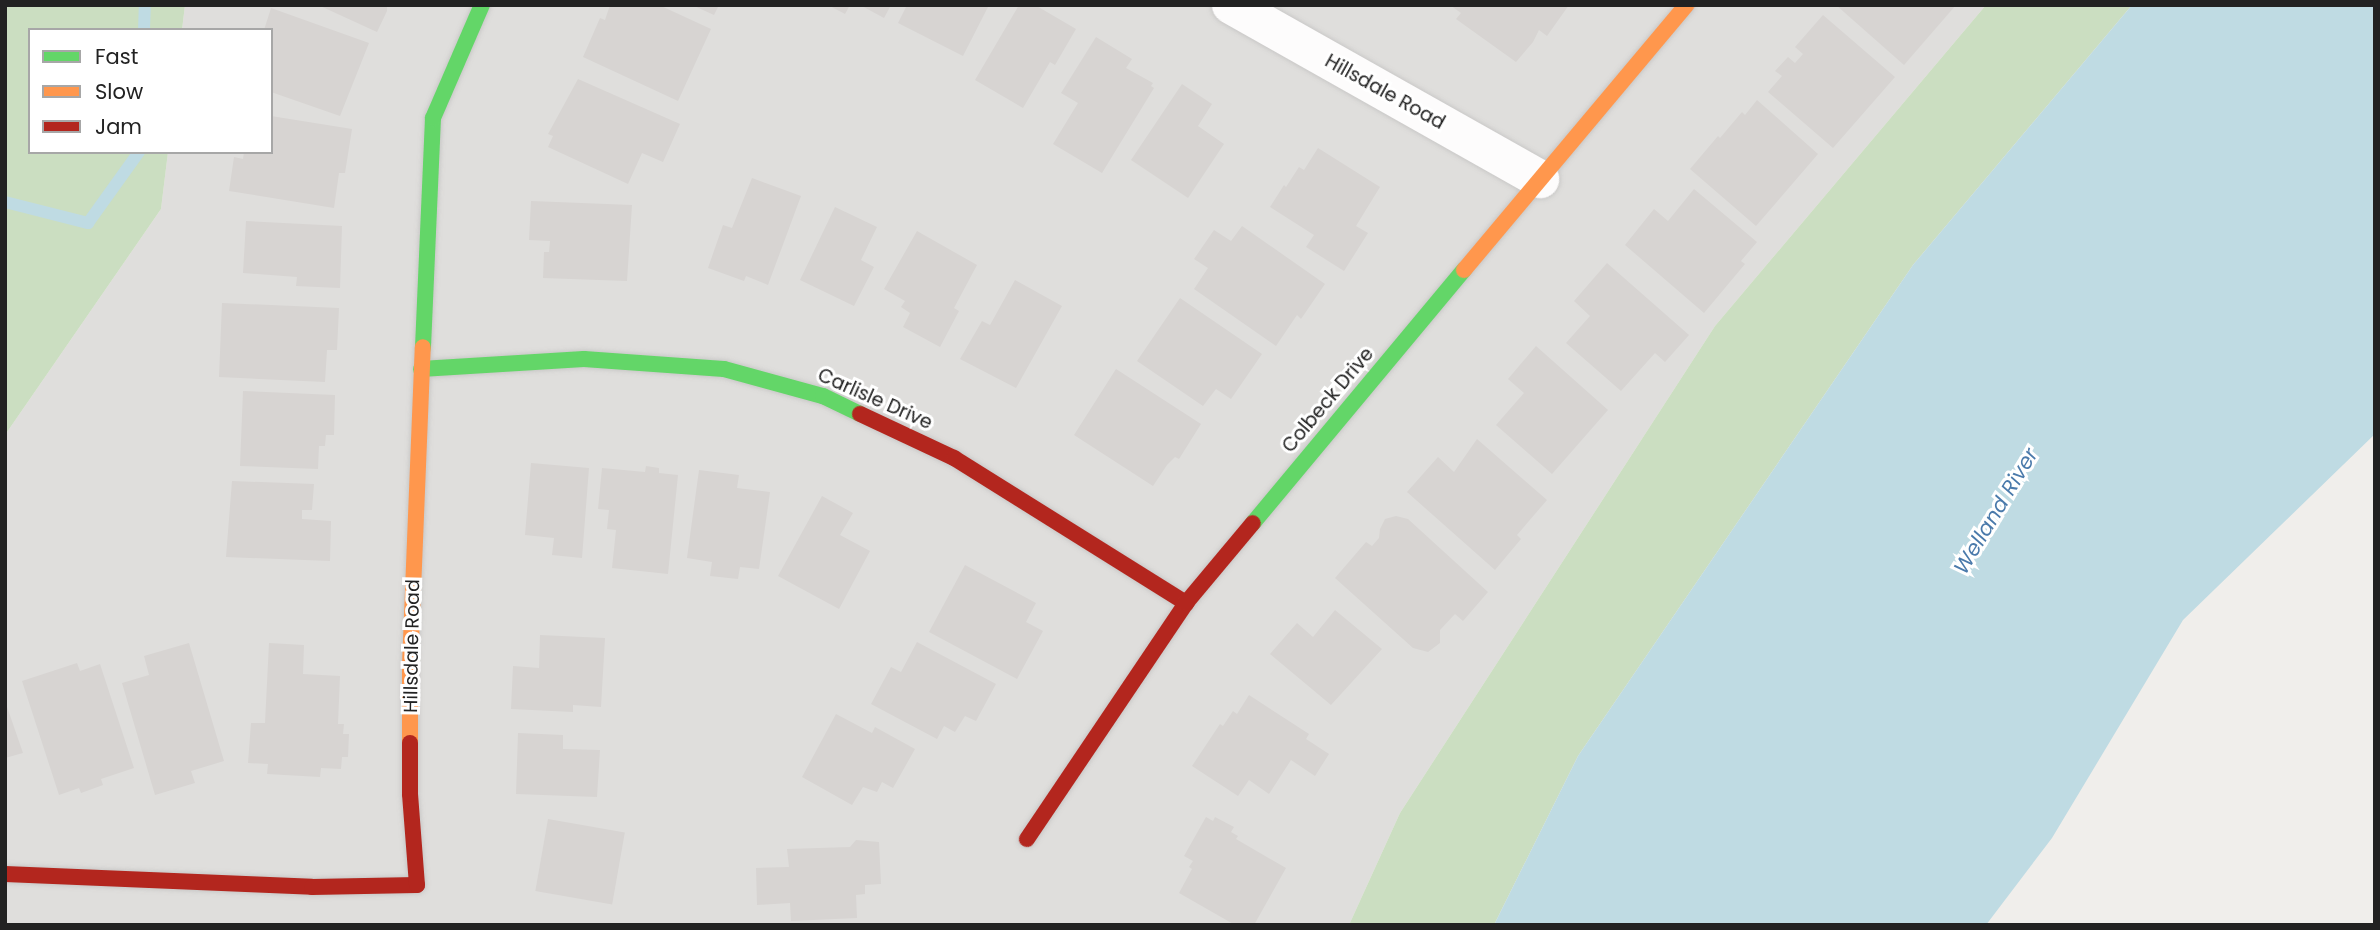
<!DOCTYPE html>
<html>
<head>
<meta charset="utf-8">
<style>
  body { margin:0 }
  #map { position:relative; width:2380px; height:930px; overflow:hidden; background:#f0eeeb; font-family:Poppins,sans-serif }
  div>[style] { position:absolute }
  .residential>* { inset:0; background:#dfdedc }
  .forest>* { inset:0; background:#cbdec1 }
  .water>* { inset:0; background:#bfdbe3 }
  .stream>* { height:12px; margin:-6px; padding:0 6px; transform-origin:6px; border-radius:6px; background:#bfdbe3 }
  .building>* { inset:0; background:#d7d4d2; transform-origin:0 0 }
  .roads { filter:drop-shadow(0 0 2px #c9c8c7) drop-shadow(0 0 2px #c9c8c7) }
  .street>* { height:38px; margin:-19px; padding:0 19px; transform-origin:19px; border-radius:19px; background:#fdfcfc }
  .fast>* { height:16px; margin:-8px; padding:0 8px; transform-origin:8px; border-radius:8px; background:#63d668 }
  .slow>* { height:16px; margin:-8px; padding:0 8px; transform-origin:8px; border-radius:8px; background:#ff974d }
  .jam>* { height:16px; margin:-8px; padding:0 8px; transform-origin:8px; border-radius:8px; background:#b3261e }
  span { translate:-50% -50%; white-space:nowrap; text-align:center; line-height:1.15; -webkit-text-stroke:6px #fff; paint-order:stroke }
  .street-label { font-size:19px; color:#222 }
  .water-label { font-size:21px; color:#4a7aab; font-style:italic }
  .frame { position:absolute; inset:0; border:7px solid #222; pointer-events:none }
  .legend { position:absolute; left:28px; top:28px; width:245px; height:126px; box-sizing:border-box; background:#fff; border:2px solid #a7a7a7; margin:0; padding:9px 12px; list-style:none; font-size:21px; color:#222 }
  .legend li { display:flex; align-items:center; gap:14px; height:35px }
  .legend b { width:35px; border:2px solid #a7a7a7 }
</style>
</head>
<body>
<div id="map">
  <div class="residential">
    <div style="clip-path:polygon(185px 5px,1986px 5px,1715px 326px,1400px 813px,1349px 925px,5px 925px,5px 435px,161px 209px,168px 152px,271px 152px,271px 30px,182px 30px)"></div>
  </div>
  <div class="forest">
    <div style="clip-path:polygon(5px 5px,185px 5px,182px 30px,30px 30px,30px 152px,168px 152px,161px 209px,5px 435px)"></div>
    <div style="clip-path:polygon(1986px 5px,2132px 5px,1913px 265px,1578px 756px,1494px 925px,1349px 925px,1400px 813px,1715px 326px)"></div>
  </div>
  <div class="water">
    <div style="clip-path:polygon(2132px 5px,2375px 5px,2375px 434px,2183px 620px,2052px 838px,1986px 925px,1494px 925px,1578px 756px,1913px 265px)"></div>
  </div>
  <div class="stream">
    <div style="left:144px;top:30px;width:25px;rotate:-88deg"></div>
    <div style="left:5px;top:202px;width:86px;rotate:14.2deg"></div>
    <div style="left:88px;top:223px;width:87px;rotate:-54.3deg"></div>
  </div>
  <div class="building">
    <div style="clip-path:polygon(318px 5px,387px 5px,387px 11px,377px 32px)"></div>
    <div style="clip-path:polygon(610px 5px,659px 5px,711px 29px,678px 101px,583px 57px,600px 18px,605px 20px)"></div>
    <div style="clip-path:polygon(692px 5px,719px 5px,714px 15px)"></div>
    <div style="clip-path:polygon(828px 5px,850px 5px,845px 14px)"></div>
    <div style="clip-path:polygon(860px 5px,891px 5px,884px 18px)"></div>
    <div style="clip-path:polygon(907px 5px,989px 5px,963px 56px,898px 23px)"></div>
    <div style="clip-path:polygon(1019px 5px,1035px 5px,1076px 29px,1055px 65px,1050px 62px,1023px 108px,975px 80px)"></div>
    <div style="clip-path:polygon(1450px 5px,1569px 5px,1547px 36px,1539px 30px,1533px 42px,1516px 62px,1456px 19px,1461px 13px)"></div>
    <div style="clip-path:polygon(1836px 5px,1956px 5px,1904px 65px)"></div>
    <div style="clip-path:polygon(271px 8px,369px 43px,340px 116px,271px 92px,271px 30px,264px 30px)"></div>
    <div style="clip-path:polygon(1823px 15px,1895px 77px,1833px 148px,1768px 92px,1782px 76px,1775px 71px,1788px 57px,1795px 63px,1803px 54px,1795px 47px)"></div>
    <div style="clip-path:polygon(1096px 37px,1132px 59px,1126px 68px,1153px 83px,1151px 86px,1154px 88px,1102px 173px,1053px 144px,1078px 103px,1061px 93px)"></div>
    <div style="clip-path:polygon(578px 79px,680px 124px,663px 162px,642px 153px,628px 184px,548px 147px,553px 136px,548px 134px)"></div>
    <div style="clip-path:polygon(1182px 84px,1212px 104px,1198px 126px,1224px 144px,1188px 198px,1131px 160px)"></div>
    <div style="clip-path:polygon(1757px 100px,1818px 154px,1756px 226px,1690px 169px,1718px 136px,1720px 138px,1742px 112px,1745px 115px)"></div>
    <div style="clip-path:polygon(271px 116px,352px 129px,345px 173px,339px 173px,334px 208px,229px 191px,234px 157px,243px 159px,244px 152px,271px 152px)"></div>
    <div style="clip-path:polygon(1318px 148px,1380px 187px,1356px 226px,1368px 233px,1344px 271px,1306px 247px,1314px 235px,1270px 207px,1284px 185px,1286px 187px,1299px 167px,1304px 170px)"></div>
    <div style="clip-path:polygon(752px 178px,801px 196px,768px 285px,746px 276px,744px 281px,708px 268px,723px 225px,732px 228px)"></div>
    <div style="clip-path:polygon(1694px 189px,1757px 242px,1741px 261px,1745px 264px,1704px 313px,1625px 245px,1654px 209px,1668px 221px)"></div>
    <div style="clip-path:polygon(531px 201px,632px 205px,627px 281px,543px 278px,544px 252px,549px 252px,550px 241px,529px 240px)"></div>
    <div style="clip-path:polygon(835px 207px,877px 227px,861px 260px,874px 267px,854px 306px,800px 280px)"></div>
    <div style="clip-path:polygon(246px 221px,342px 226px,340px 288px,296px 286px,297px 277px,243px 273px)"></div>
    <div style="clip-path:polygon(1242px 226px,1325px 284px,1301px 319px,1297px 315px,1276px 346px,1194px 289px,1208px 268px,1194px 259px,1214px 230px,1231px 241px)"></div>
    <div style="clip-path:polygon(917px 231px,977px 265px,954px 308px,959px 311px,940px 347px,903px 327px,910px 313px,901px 307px,905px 301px,884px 289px)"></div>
    <div style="clip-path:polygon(1607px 263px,1689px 335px,1665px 362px,1655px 353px,1621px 391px,1566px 343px,1590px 316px,1574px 301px)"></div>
    <div style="clip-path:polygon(1015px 280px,1062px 306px,1016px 388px,960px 359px,982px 321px,990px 325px)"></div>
    <div style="clip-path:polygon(1180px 298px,1262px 354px,1231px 399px,1216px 389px,1203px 406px,1137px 361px)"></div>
    <div style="clip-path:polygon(222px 303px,339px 308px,337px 350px,327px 350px,325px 382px,219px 377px)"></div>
    <div style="clip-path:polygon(1536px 346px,1608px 410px,1552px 474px,1496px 425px,1524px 393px,1508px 379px)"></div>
    <div style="clip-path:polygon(1116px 369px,1201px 424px,1179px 459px,1175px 457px,1167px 465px,1153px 486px,1074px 435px)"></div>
    <div style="clip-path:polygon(243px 391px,335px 395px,334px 435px,326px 435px,325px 446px,319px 446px,318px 469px,240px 466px)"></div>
    <div style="clip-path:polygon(1477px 439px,1547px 500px,1517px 535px,1521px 539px,1495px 570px,1407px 492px,1438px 457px,1454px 472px)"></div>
    <div style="clip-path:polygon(531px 463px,589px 468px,582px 558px,552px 555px,554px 538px,525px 535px)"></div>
    <div style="clip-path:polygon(646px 466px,659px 468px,659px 473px,678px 475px,668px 574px,612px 568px,616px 530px,607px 529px,609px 510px,598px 509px,602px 468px,645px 472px)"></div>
    <div style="clip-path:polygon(699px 470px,739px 475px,737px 488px,770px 492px,759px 569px,740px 567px,738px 579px,710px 576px,712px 562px,687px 558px)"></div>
    <div style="clip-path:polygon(232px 481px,314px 484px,312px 510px,302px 510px,302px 519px,331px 521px,330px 561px,226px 557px)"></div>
    <div style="clip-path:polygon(822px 496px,853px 513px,840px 535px,870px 551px,839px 609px,778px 576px)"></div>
    <div style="clip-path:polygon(1396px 516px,1408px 519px,1488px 592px,1463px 621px,1455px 614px,1440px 630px,1440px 643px,1428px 652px,1413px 648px,1335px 578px,1366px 542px,1372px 546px,1379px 538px,1380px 529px,1385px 519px)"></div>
    <div style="clip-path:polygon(965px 565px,1036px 603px,1026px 622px,1043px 631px,1017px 679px,929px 632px)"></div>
    <div style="clip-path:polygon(1335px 610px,1382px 649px,1331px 705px,1270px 654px,1297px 623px,1313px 637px)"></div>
    <div style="clip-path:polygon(540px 635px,605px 638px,601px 707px,573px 705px,573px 712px,511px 709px,513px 666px,539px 668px)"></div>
    <div style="clip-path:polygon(917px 642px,996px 684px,976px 721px,965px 716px,955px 732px,944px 726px,937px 739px,871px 704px,891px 667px,901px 672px)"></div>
    <div style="clip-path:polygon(189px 643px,224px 761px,191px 771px,195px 783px,155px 795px,122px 683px,149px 675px,144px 656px)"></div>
    <div style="clip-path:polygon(269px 643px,304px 645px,303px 674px,340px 676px,338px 724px,344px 724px,343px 734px,349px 734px,348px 757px,342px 757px,341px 769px,321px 768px,320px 777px,267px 774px,268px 764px,248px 763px,251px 723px,265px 723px)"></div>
    <div style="clip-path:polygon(77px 663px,80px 671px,100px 664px,134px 768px,101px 779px,103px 785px,81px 793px,79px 788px,59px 795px,22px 681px)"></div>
    <div style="clip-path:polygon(1249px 695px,1309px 734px,1306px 739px,1329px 754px,1315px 776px,1291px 760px,1269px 794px,1249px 780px,1238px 796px,1192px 766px,1220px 724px,1223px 726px,1233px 711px,1237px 714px)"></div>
    <div style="clip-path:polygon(5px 701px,23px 753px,5px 758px)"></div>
    <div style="clip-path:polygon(836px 714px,872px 733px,875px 727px,915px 749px,893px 788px,882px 782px,877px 792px,863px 787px,852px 805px,802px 777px)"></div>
    <div style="clip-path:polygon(518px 733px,563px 735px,563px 749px,600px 750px,597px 797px,516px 794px)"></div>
    <div style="clip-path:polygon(1206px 817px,1213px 821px,1215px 817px,1234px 827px,1231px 832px,1238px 836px,1236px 839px,1286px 868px,1254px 925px,1235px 925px,1179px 893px,1192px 869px,1189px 867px,1193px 861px,1184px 856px)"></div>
    <div style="left:548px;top:819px;width:78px;height:73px;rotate:10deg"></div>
    <div style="clip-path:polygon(856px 840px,879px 842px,881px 884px,865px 885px,865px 894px,856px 895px,857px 918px,791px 921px,790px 903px,757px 905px,756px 868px,789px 867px,787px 849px,850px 847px)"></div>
  </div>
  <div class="roads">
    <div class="street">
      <div style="left:1231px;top:5px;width:355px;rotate:29.4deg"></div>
    </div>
    <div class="fast">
      <div style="left:423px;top:347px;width:229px;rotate:-87.5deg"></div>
      <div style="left:433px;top:118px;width:123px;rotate:-66.6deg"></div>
      <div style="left:421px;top:369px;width:163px;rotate:-3.5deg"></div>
      <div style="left:584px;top:359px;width:140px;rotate:4.1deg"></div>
      <div style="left:724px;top:369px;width:103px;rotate:15.3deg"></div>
      <div style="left:823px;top:396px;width:41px;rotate:25.9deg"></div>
      <div style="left:1253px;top:523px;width:329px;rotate:-50.2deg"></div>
    </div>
    <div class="slow">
      <div style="left:1464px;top:270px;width:346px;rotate:-50deg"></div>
      <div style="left:410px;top:743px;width:78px;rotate:-90deg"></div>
      <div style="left:410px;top:665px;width:318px;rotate:-87.7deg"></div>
    </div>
    <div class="jam">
      <div style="left:860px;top:414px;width:104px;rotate:25.1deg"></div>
      <div style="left:954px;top:458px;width:274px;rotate:32deg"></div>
      <div style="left:1027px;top:839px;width:285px;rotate:-56deg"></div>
      <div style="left:1186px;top:603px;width:104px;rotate:-50.1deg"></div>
      <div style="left:5px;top:874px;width:307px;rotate:2.4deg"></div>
      <div style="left:312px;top:887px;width:105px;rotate:-1.1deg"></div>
      <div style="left:417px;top:885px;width:91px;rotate:-94.4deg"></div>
      <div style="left:410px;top:794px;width:51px;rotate:-90deg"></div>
    </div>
  </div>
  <div class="street-label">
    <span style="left:1385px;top:92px;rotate:29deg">Hillsdale Road</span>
    <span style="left:875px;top:399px;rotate:24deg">Carlisle Drive</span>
    <span style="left:1328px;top:400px;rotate:-50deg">Colbeck Drive</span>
    <span style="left:412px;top:646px;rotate:-89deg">Hillsdale Road</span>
  </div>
  <div class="water-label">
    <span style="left:1996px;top:511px;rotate:-59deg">Welland River</span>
  </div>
  <div class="frame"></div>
  <ul class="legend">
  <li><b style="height:9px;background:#63d668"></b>Fast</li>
  <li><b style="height:9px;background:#ff974d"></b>Slow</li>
  <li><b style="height:9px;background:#b3261e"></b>Jam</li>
  </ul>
</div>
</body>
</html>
